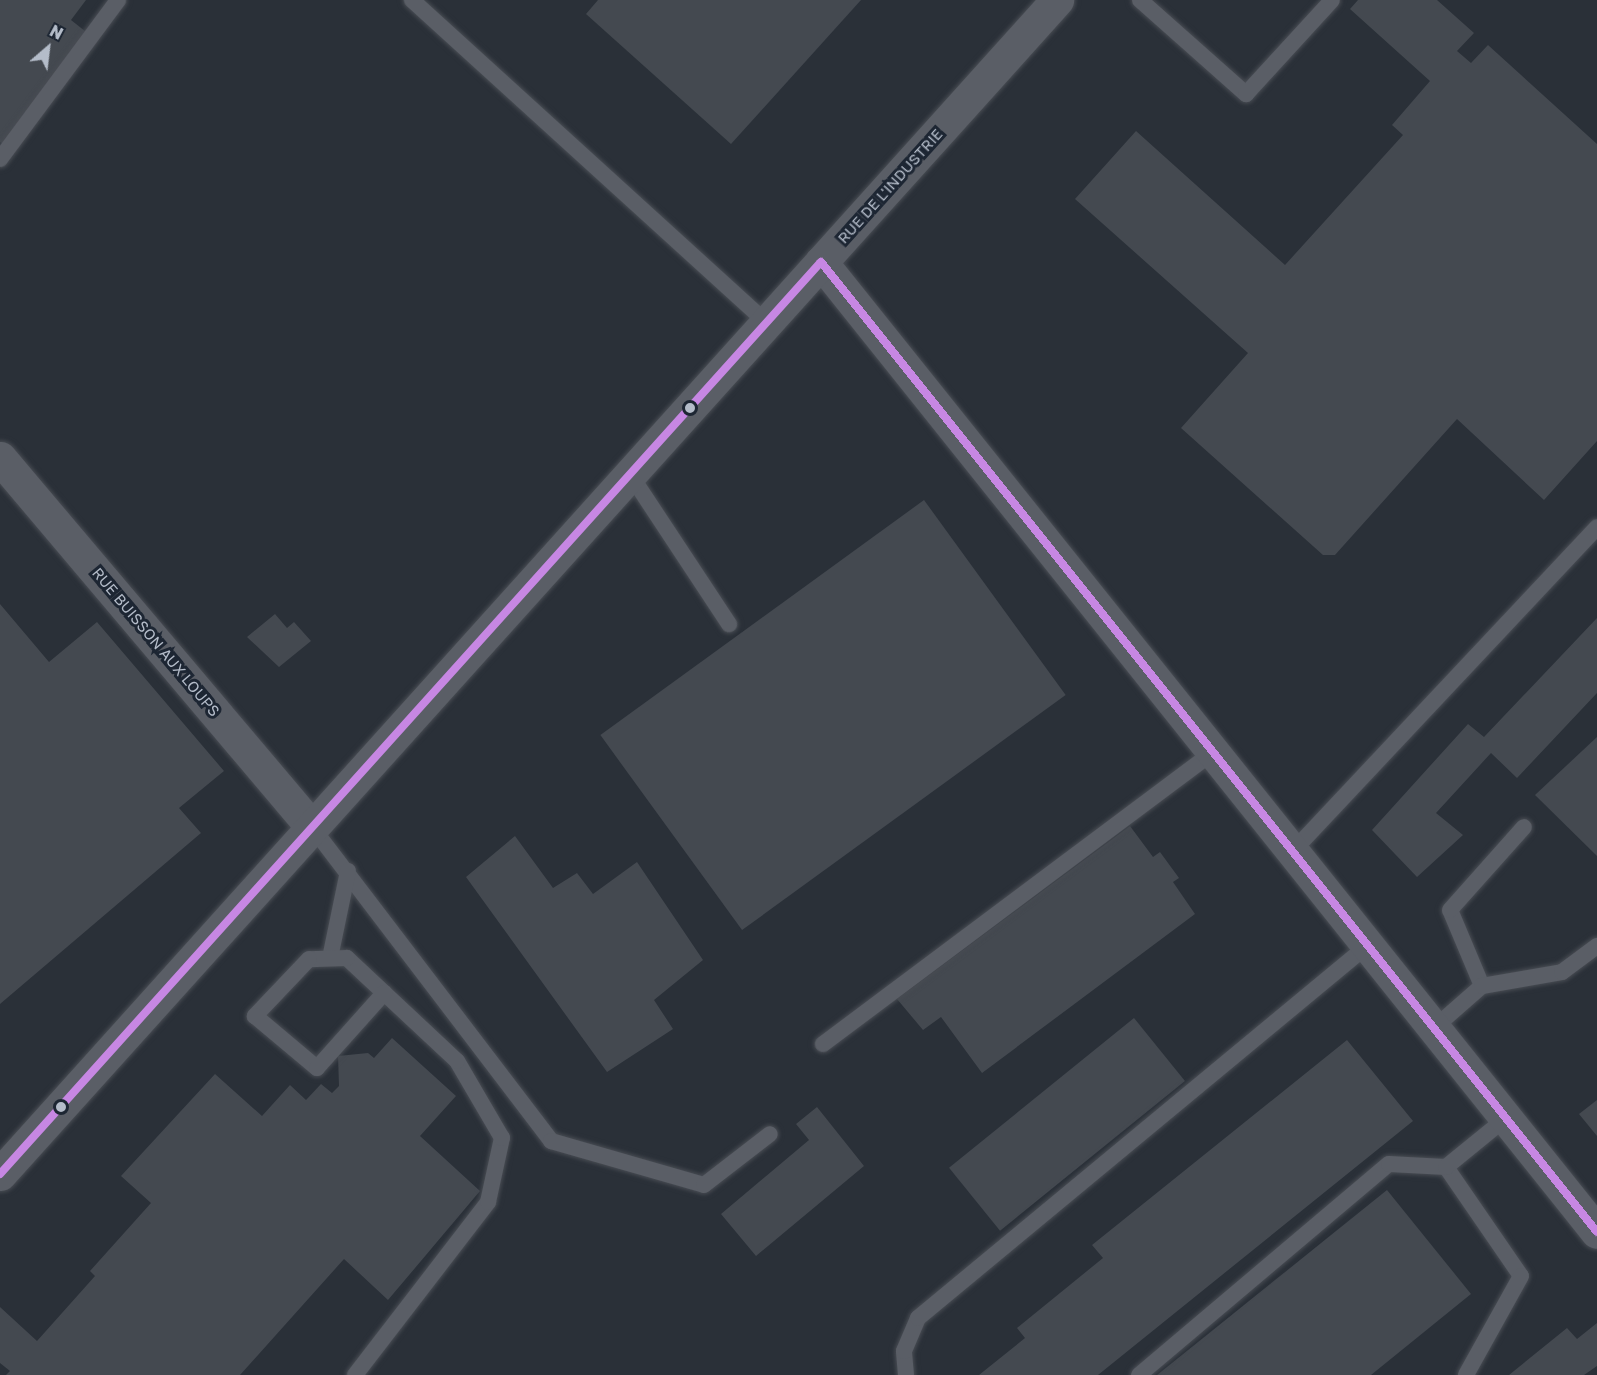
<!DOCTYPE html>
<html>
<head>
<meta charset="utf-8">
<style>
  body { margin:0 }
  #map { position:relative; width:1597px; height:1375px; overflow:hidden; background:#2a3038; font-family:"Golos Text",sans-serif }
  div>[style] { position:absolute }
  .building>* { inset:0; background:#444950; transform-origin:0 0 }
  .roads { filter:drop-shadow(0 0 2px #484c53) drop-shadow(0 0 2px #484c53) }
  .service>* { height:16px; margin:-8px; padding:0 8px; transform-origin:8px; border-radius:8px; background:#5a5e66 }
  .minor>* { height:33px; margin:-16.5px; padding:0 16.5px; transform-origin:16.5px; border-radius:16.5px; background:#5a5e66 }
  .bus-1>* { height:8px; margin:-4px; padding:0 4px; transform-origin:4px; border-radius:4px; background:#c787e3 }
  .dots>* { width:16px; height:16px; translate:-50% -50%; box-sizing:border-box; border:3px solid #1d2633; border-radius:50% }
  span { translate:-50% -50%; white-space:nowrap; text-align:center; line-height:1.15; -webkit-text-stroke:6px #1d2633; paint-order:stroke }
  .street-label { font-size:15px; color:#b4bcc9 }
  .north { position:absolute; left:18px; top:18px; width:60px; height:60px; -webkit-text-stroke:4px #1d2633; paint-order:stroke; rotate:28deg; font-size:16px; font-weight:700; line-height:24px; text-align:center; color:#b4bcc9 }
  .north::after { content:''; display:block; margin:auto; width:21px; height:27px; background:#b4bcc9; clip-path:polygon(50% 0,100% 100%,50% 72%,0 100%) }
</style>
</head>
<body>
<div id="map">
  <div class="building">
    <div style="clip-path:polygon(0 0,86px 0,71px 20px,90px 35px,8px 148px,0 142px)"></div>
    <div style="clip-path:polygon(598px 0,861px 0,731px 144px,586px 14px)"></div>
    <div style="clip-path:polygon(1358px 0,1437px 0,1474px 33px,1457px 51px,1471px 63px,1488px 45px,1597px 144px,1597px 441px,1544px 500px,1457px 419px,1335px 555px,1323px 555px,1181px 428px,1248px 353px,1075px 199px,1136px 131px,1285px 265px,1403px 135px,1392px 125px,1430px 81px,1350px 9px)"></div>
    <div style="left:924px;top:500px;width:241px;height:400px;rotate:54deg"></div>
    <div style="clip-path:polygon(0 604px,49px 662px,97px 622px,224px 771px,179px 808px,201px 833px,0 1004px)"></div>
    <div style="clip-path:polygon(275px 614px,287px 628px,294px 622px,311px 641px,279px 667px,247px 637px)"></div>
    <div style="clip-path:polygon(1597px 618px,1597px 693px,1517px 778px,1491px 753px,1436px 813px,1463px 835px,1417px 877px,1372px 830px,1468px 724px,1484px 737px)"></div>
    <div style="clip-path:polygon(1597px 737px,1597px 856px,1535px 795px)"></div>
    <div style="clip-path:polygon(1130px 826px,1153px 857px,1160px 852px,1179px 878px,1173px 882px,1195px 914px,982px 1073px,941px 1017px,923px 1030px,897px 999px)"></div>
    <div style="clip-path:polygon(515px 836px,553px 888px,577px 873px,593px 894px,637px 862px,703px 960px,654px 1000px,673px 1029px,607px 1072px,466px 877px)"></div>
    <div style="left:1134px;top:1018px;width:81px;height:238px;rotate:51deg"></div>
    <div style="clip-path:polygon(392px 1038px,456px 1096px,420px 1136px,480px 1191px,388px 1300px,344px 1259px,240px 1375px,6px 1375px,10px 1371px,0 1363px,0 1307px,37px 1341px,95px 1276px,90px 1271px,151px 1203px,121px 1176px,215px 1074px,262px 1116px,290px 1085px,306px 1100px,321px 1084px,332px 1093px,339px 1086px,338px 1056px,368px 1053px,374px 1058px)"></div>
    <div style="clip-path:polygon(1347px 1040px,1413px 1121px,1098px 1375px,979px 1375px,1025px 1338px,1017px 1328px,1103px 1258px,1092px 1245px)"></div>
    <div style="clip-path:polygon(1597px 1100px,1597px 1136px,1579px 1114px)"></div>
    <div style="clip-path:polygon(817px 1107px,864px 1166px,756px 1256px,721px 1214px,809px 1140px,796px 1124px)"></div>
    <div style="clip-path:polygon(1387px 1190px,1471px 1294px,1371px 1375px,1157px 1375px)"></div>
    <div style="clip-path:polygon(1597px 1323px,1597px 1366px,1584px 1375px,1509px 1375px,1567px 1328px,1577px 1339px)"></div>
  </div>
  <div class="roads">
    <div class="service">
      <div style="left:412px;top:0;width:477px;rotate:42.3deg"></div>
      <div style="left:1140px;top:0;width:142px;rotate:41.6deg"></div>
      <div style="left:1246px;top:94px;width:127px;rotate:-47.5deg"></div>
      <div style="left:0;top:159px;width:198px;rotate:-53.4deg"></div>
      <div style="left:630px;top:474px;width:180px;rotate:56.6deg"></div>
      <div style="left:312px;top:827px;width:395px;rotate:52.7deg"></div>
      <div style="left:551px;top:1141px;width:159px;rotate:16deg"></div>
      <div style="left:704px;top:1185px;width:83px;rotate:-37.7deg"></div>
      <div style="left:1293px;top:851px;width:444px;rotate:-46.8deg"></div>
      <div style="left:330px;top:958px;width:89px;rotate:-78.3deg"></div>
      <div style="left:1482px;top:986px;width:82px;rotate:-112.8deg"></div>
      <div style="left:1450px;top:910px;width:111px;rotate:-48.3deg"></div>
      <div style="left:1434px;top:1028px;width:64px;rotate:-41.2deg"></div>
      <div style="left:1482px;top:986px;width:81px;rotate:-9.9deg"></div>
      <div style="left:1562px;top:972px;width:44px;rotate:-36.6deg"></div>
      <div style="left:823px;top:1044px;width:487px;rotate:-36.8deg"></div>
      <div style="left:1446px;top:1167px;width:132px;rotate:55.5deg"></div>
      <div style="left:1521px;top:1276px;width:113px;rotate:119.1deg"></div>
      <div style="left:355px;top:1375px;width:218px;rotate:-52.4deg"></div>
      <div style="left:488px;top:1202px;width:66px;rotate:-77.7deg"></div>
      <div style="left:502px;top:1138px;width:89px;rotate:-120.3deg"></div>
      <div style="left:457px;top:1061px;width:151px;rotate:-136.9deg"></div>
      <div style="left:347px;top:958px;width:38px;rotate:178deg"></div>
      <div style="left:309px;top:959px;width:79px;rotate:133.5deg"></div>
      <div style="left:255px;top:1016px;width:81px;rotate:40deg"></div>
      <div style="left:317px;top:1068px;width:101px;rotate:-48.2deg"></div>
      <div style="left:906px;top:1375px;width:24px;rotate:-95deg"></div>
      <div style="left:904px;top:1351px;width:36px;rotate:-67deg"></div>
      <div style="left:918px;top:1318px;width:584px;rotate:-39.65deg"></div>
      <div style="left:1139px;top:1375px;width:327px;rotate:-40.2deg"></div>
      <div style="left:1389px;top:1164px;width:57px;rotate:3deg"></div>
      <div style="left:1446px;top:1167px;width:77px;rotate:-39.2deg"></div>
    </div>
    <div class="minor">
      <div style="left:821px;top:262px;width:1242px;rotate:51.34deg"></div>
      <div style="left:0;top:458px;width:483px;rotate:49.8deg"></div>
      <div style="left:0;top:1174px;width:1580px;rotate:-48deg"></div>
    </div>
  </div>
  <div class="bus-1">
    <div style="left:821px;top:262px;width:1242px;rotate:51.34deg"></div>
    <div style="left:0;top:1174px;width:1227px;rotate:-48.01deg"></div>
  </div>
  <div class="dots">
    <div style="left:690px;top:408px;background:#b4bcc9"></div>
    <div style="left:61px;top:1107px;background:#b4bcc9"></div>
  </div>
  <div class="street-label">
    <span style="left:890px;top:186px;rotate:-48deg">RUE DE L'INDUSTRIE</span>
    <span style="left:156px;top:642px;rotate:50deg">RUE BUISSON AUX LOUPS</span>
  </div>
  <div class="north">N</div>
</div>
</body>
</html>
